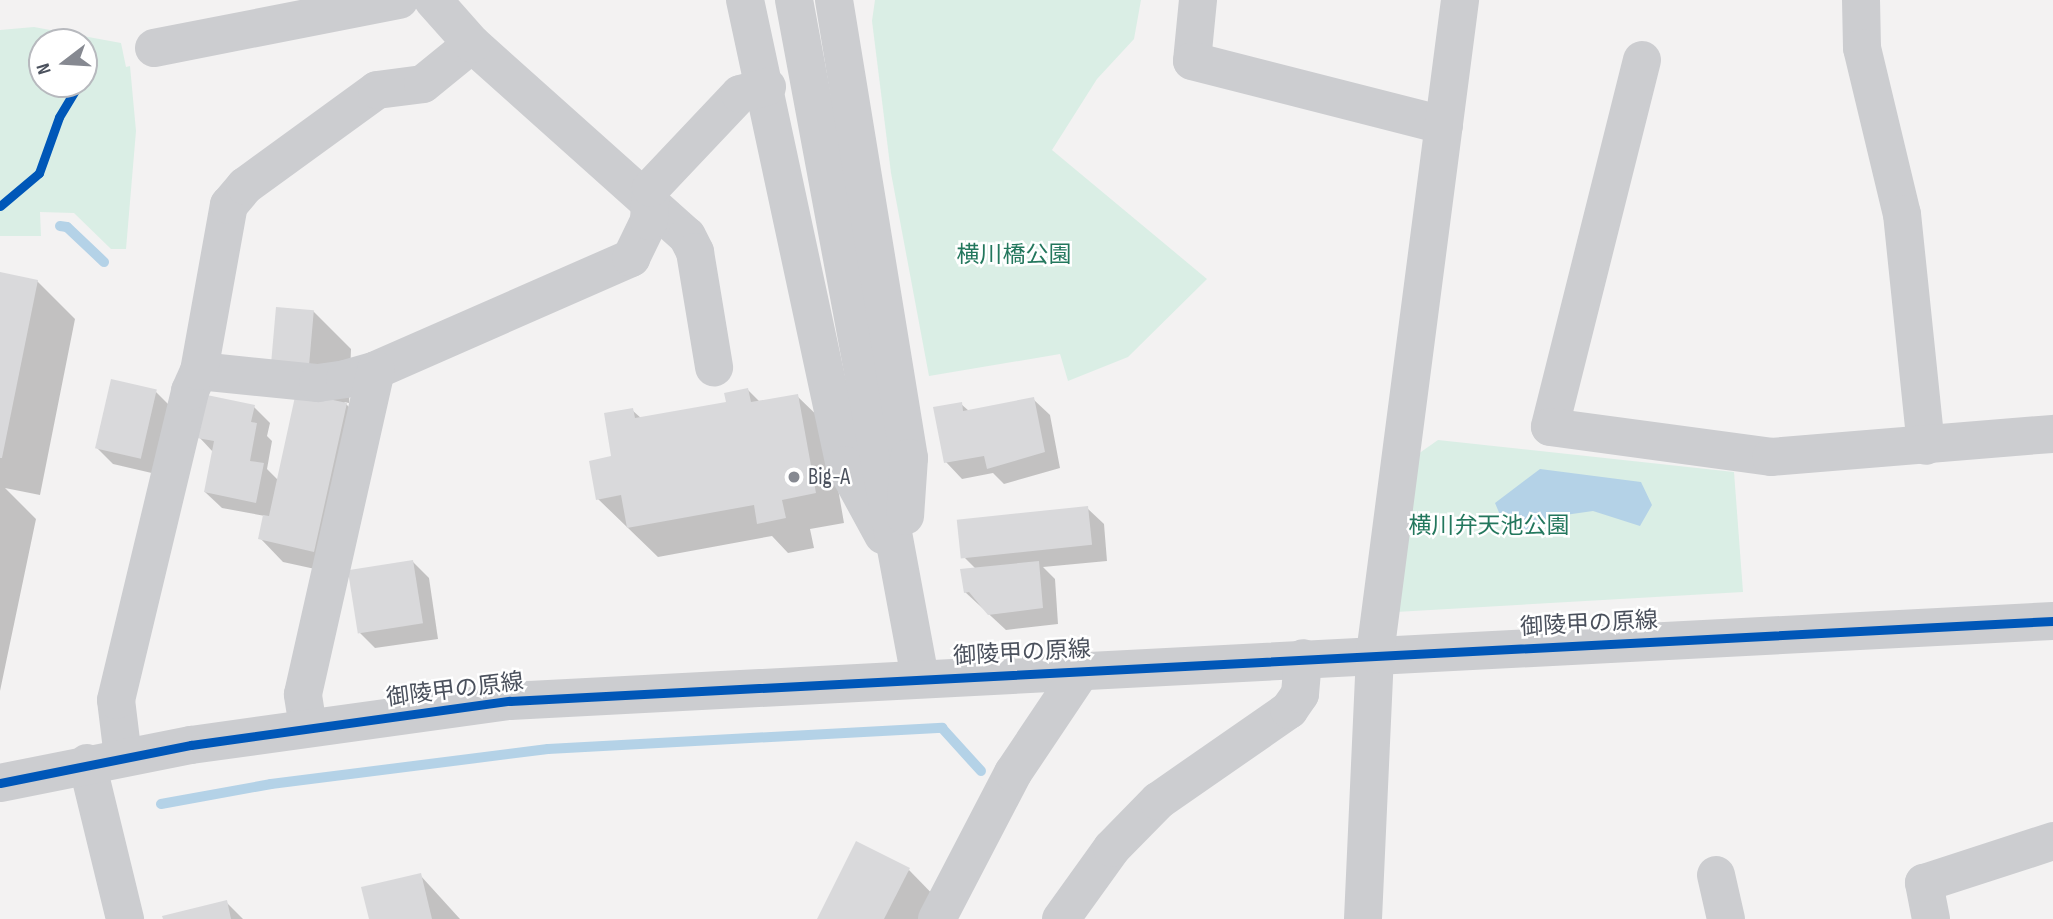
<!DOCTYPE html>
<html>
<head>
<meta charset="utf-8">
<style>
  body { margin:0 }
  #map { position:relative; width:2053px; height:919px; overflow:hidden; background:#f3f2f2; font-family:"Sofia Sans Condensed","Noto Sans JP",sans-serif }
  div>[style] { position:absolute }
  .green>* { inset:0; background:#daeee5 }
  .water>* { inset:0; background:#b4d2e7 }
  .shadow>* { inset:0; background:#0003 }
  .stream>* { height:10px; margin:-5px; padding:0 5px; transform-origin:5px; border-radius:5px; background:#b4d2e7 }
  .building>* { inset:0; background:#d9d9db; transform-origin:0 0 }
  .minor>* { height:38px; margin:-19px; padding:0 19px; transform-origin:19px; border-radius:19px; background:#cccdd0 }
  .cycleway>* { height:9px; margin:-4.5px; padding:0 4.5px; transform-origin:4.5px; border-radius:4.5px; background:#0057b8 }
  .dots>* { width:19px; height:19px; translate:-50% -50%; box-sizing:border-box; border:4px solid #fff; border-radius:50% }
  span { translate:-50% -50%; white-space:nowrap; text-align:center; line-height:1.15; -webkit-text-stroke:5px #fff; paint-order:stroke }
  .park-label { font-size:23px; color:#23775d }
  .poi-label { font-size:23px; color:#4b515d }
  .left { translate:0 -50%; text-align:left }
  .street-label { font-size:23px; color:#4b515d }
  .north { position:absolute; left:28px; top:28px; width:70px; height:70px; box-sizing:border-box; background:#fff; border:2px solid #b7b9be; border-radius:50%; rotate:253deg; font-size:19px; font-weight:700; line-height:28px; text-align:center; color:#4b515d }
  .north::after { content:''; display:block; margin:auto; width:24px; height:32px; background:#868991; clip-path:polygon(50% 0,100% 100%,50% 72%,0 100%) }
</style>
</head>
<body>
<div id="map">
  <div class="green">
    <div style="clip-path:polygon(875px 0,1141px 0,1134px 39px,1097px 79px,1052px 150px,1207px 279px,1128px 357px,1068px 381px,1060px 354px,929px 376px,891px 173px,872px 21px)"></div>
    <div style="clip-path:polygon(evenodd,34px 27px,121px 43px,126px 67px,130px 66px,136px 131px,126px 249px,111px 249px,74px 213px,40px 212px,41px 236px,0 236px,0 30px,34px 27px,84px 42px,84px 84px,42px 84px,42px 42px,84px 42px)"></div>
    <div style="clip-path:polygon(1438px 440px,1734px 472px,1743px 592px,1396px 612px,1418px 454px)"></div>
  </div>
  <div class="water">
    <div style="clip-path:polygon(1540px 469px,1641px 482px,1652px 505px,1640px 526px,1593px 511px,1558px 516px,1518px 533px,1506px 529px,1495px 503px)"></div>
  </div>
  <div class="shadow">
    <div style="clip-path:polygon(0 274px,37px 281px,75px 319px,40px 495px,5px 488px,36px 519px,0 691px)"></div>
    <div style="clip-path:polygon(313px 311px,351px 349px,349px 403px,344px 402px,370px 428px,338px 574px,283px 562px,260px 538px,265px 516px,222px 508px,205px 492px,213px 452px,199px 437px,254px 407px,270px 423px,267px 436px,272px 441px,267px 469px,279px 481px)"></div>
    <div style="clip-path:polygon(748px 390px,760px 402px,797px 396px,827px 425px,844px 523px,810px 529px,814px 548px,788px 553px,772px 536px,658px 557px,598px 499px,632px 410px,642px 419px,728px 403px)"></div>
    <div style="clip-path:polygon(156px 392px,172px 408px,156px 474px,113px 464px,97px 448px)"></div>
    <div style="clip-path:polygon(1033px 399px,1050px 415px,1060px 468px,1004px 484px,993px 473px,962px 479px,946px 462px,961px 404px,969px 411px)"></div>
    <div style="clip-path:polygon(1087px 508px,1104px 524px,1107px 561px,1043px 567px,1055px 579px,1058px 624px,1006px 630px,965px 592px,976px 569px,963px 556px)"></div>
    <div style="clip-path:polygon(413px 562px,429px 578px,438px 639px,375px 648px,359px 632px)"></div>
    <div style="clip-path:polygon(909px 870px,946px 908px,941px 919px,819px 919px)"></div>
    <div style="clip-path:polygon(420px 875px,460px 919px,370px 919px)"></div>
    <div style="clip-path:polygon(226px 902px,243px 919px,165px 919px)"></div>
  </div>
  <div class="stream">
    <div style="left:60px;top:226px;width:7px;rotate:8deg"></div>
    <div style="left:67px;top:227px;width:51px;rotate:43.4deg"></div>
    <div style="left:161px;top:804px;width:112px;rotate:-10.3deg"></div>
    <div style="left:271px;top:784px;width:279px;rotate:-7.2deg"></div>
    <div style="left:548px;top:749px;width:395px;rotate:-3.1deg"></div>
    <div style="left:942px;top:728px;width:58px;rotate:47.8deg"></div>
  </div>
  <div class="building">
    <div style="clip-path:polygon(0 272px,38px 280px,2px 458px,0 458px)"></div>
    <div style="left:276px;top:307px;width:38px;height:57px;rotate:5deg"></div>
    <div style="left:111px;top:379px;width:47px;height:71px;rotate:13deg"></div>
    <div style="clip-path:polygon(748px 388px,751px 402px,798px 394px,816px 493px,782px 500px,786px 518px,757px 524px,754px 505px,627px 528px,621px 495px,596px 500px,589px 461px,611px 456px,604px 413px,633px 408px,635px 418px,726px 402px,724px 393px)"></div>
    <div style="clip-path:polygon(296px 392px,347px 403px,314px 552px,258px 539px,263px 515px,269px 516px)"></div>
    <div style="clip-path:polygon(202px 394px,255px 405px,251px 422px,257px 423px,250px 461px,264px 463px,256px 503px,204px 492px,214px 441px,197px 438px)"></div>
    <div style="clip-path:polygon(1034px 397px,1045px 452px,987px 469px,984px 456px,944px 463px,933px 407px,962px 402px,963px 411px)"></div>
    <div style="left:1088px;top:506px;width:39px;height:132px;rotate:84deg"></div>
    <div style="left:413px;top:560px;width:64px;height:66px;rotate:81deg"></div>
    <div style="clip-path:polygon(1039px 561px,1043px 608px,988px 615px,969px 592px,964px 593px,960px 569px)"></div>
    <div style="clip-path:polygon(856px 841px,910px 868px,884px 919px,817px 919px)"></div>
    <div style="clip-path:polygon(421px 873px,432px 919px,369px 919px,361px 887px)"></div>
    <div style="clip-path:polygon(227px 900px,231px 919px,163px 919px,162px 916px)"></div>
  </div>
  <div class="minor">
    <div style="left:745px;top:0;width:476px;rotate:77.9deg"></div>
    <div style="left:845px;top:465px;width:80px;rotate:61.5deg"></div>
    <div style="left:794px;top:0;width:690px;rotate:79.47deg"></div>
    <div style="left:834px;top:0;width:464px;rotate:80.7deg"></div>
    <div style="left:909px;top:458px;width:58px;rotate:93.9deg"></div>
    <div style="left:1198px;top:0;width:61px;rotate:95.6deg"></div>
    <div style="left:1192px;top:61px;width:260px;rotate:14.3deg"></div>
    <div style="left:1861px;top:0;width:48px;rotate:88.8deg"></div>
    <div style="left:1862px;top:48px;width:171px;rotate:76.5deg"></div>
    <div style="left:1902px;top:214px;width:233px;rotate:84.1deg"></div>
    <div style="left:472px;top:44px;width:288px;rotate:41.8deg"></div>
    <div style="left:687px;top:236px;width:18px;rotate:63deg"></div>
    <div style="left:695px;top:252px;width:117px;rotate:80.6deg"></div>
    <div style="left:154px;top:48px;width:250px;rotate:-11.1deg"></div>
    <div style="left:1642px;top:60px;width:378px;rotate:104.1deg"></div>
    <div style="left:1550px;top:427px;width:223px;rotate:7.7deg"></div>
    <div style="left:1771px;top:457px;width:283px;rotate:-4.7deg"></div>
    <div style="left:199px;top:371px;width:120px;rotate:5.8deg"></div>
    <div style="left:318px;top:383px;width:27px;rotate:-8deg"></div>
    <div style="left:345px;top:379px;width:32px;rotate:-16deg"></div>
    <div style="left:376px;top:370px;width:279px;rotate:-23.7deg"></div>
    <div style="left:631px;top:258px;width:41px;rotate:-64.1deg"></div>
    <div style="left:649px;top:221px;width:33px;rotate:-87deg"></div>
    <div style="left:651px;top:188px;width:129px;rotate:-46.6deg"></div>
    <div style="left:740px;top:94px;width:28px;rotate:-15deg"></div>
    <div style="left:308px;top:727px;width:33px;rotate:-99deg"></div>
    <div style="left:303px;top:694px;width:332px;rotate:-77.3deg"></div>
    <div style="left:123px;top:757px;width:57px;rotate:-97deg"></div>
    <div style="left:116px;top:700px;width:318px;rotate:-76.5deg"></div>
    <div style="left:190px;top:391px;width:22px;rotate:-66deg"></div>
    <div style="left:199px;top:371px;width:169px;rotate:-79.8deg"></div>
    <div style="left:229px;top:205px;width:25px;rotate:-50deg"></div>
    <div style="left:245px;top:186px;width:163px;rotate:-36deg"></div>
    <div style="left:377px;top:90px;width:46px;rotate:-7.4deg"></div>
    <div style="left:423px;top:84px;width:63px;rotate:-39.2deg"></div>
    <div style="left:472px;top:44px;width:59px;rotate:-131.6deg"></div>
    <div style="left:87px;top:763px;width:161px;rotate:76.3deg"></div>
    <div style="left:0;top:783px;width:195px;rotate:-11.3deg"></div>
    <div style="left:191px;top:745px;width:322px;rotate:-7.9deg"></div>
    <div style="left:510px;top:701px;width:1545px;rotate:-2.97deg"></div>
    <div style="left:1716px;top:875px;width:45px;rotate:77.2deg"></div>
    <div style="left:937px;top:919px;width:165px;rotate:-62.5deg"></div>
    <div style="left:1013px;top:773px;width:124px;rotate:-56.2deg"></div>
    <div style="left:1061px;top:919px;width:87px;rotate:-54.3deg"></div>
    <div style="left:1112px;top:848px;width:66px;rotate:-45.6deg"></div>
    <div style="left:1158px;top:801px;width:160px;rotate:-34.8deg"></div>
    <div style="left:1289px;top:710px;width:19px;rotate:-55deg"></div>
    <div style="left:1300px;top:694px;width:36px;rotate:-85deg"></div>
    <div style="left:1363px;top:919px;width:265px;rotate:-87.4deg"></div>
    <div style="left:1375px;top:654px;width:660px;rotate:-82.59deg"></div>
    <div style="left:1931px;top:919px;width:37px;rotate:-101deg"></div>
    <div style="left:1924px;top:883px;width:136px;rotate:-18deg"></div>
  </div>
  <div class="cycleway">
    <div style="left:0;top:206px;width:51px;rotate:-40.2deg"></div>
    <div style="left:39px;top:173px;width:59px;rotate:-70.3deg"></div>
    <div style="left:59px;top:117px;width:39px;rotate:-59deg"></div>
    <div style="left:0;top:783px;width:195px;rotate:-11.3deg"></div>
    <div style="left:191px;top:745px;width:322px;rotate:-7.9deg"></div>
    <div style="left:510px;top:701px;width:1545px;rotate:-2.97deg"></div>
  </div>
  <div class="dots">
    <div style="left:794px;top:477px;background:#868991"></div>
  </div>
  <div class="park-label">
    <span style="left:1014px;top:255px">横川橋公園</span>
    <span style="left:1489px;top:526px">横川弁天池公園</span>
  </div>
  <div class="poi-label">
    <span class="left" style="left:808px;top:477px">Big-A</span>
  </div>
  <div class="street-label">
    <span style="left:1589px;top:624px;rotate:-3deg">御陵甲の原線</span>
    <span style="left:1022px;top:653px;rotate:-3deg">御陵甲の原線</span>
    <span style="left:455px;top:690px;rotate:-7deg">御陵甲の原線</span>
  </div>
  <div class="north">N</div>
</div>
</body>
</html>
